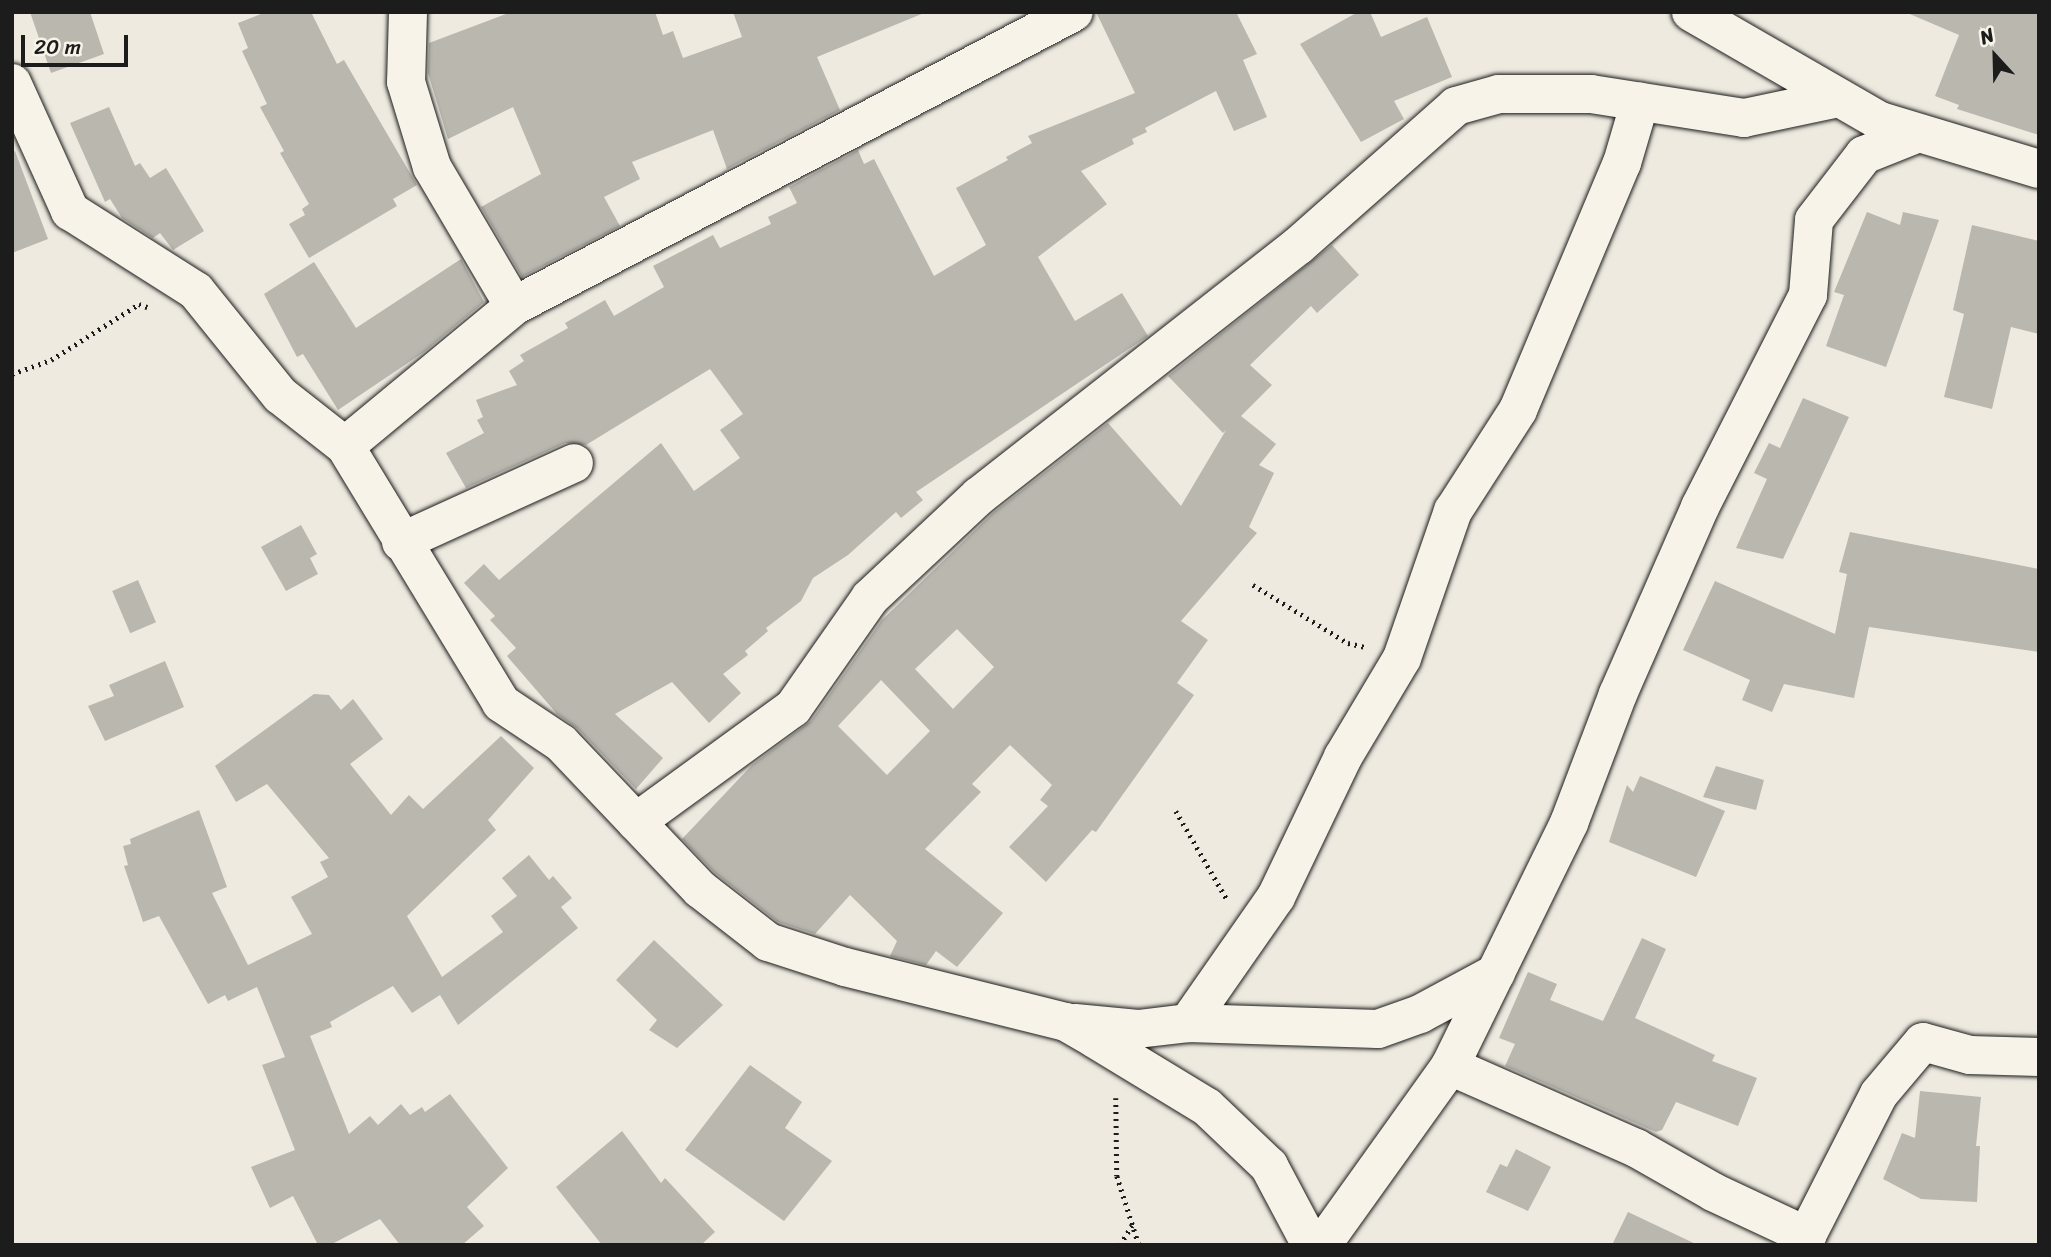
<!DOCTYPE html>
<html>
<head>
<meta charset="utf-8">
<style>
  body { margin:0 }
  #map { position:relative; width:2051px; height:1257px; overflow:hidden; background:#eeeae0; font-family:Sriracha,sans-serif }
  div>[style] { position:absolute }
  .building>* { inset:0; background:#bab7af; transform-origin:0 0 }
  .path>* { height:4.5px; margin-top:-2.25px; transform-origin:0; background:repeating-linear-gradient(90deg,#1c1c1c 0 2px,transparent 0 7px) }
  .roads { filter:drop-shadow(0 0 2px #1c1c1c) drop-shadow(0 0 2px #1c1c1c) }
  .minor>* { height:38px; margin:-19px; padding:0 19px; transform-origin:19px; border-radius:19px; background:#f7f3e8 }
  span { translate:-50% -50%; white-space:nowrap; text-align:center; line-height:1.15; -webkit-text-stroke:6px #f7f3e8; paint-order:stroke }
  .frame { position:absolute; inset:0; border:14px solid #1c1c1c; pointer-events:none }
  .north { position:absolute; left:1960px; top:21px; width:70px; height:70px; -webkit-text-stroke:5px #f7f3e8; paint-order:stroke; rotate:338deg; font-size:19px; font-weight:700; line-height:28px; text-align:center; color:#1c1c1c }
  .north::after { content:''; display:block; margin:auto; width:24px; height:32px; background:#1c1c1c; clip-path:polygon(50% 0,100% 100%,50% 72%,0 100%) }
  .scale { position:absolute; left:21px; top:35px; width:107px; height:32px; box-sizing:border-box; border:4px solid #1c1c1c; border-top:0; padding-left:9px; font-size:21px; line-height:24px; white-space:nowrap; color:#1c1c1c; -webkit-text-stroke:5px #f7f3e8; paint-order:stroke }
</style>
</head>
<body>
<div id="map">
  <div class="building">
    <div style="clip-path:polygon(30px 12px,90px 12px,104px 54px,51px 73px)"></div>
    <div style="clip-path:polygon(266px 12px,311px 12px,337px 64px,344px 60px,417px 185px,393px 199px,397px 206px,309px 258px,289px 224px,305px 215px,302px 209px,309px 204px,280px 153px,284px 151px,260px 107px,267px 104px,242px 51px,248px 48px,238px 23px)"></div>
    <div style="clip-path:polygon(511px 12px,655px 12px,663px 35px,673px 31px,683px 58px,742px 37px,733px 12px,924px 13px,817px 57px,840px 110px,727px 169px,713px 130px,632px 162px,640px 179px,604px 197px,620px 226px,522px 277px,481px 207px,541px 174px,513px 107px,448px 139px,428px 73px,429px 43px)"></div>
    <div style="clip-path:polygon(1096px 12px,1236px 12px,1257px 54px,1243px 60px,1267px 117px,1234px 131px,1216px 91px,1145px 128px,1147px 132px,1132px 139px,1134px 144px,1081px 171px,1107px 204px,1038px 257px,1075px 321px,1122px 293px,1148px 336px,916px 492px,923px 500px,901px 518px,896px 512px,848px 555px,813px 578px,801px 601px,766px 628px,768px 631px,745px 651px,748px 655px,723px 674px,741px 693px,709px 723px,672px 682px,615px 714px,663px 758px,636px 789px,577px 728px,557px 714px,507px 656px,516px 648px,490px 620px,495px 616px,464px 583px,484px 564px,499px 580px,661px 443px,694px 491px,740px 458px,720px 430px,743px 414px,710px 369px,586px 445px,565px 443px,466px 488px,446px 453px,484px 433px,477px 420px,483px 417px,476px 400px,517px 385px,509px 371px,524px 361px,520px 355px,568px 328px,565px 323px,605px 300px,614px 316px,664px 287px,653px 266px,713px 235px,720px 248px,771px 224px,768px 217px,797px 203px,789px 187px,858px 150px,864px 164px,874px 159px,934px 276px,986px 245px,956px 188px,1008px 160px,1006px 157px,1032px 143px,1028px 136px,1135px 93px)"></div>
    <div style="clip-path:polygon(1358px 12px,1370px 12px,1381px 37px,1427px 17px,1452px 77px,1394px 101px,1404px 119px,1361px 142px,1300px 44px)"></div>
    <div style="clip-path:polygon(1905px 12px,2039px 12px,2039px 135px,1957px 109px,1959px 105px,1935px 96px,1959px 35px)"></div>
    <div style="clip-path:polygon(109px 107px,135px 166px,140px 163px,150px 178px,166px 168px,204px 231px,173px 250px,160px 233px,153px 238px,122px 218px,110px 199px,105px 202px,70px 123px)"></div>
    <div style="clip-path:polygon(15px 151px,48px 239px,12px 253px,12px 152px)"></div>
    <div style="clip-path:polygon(1867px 212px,1900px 225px,1903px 212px,1939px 220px,1886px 367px,1826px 346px,1844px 295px,1834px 292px)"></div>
    <div style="clip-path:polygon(1972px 225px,2039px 241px,2039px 334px,2011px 327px,1992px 409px,1944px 397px,1964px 314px,1953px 310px)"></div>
    <div style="clip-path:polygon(evenodd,1332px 245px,1359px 275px,1317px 313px,1311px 306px,1250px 365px,1272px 385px,1241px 416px,1276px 444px,1259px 465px,1274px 473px,1249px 527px,1257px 533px,1181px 621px,1208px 640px,1177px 683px,1194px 695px,1096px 832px,1092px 830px,1046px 882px,1009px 847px,1048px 806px,1040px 800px,1052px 785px,1010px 745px,972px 784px,981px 792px,925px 849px,1003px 913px,957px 967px,936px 951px,926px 965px,890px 956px,897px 941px,850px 895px,815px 934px,778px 922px,715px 873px,682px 839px,752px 765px,811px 721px,882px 620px,993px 513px,1108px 423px,1181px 506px,1226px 430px,1223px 433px,1168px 376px,1332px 245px,957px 629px,994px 667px,953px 709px,915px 669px,957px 629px,1332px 245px,881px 680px,930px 731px,887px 775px,838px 726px,881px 680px)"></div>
    <div style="clip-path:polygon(461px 259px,484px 302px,424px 352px,338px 410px,303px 354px,297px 357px,264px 294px,314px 262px,356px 328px)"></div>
    <div style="clip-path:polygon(1803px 398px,1849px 417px,1783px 559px,1736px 548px,1767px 479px,1754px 473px,1769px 443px,1780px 448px)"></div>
    <div style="clip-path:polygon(301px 525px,317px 554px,310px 558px,318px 574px,286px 591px,261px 547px)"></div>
    <div style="clip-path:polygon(1850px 532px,2039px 569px,2039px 652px,1869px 627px,1854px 698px,1784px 684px,1772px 712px,1742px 700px,1750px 680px,1683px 650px,1715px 581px,1835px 634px,1847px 574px,1839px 572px)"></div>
    <div style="left:138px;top:580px;width:46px;height:28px;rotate:67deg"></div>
    <div style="clip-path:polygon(165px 661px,184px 707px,105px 741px,88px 706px,114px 696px,109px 685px)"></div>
    <div style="clip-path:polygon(314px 694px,329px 695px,341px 710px,353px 699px,383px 739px,350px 764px,391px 815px,409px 795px,423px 809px,501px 736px,534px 768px,488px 820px,496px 830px,407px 916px,442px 977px,503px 932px,491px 916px,517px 896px,502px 878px,529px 855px,549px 880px,553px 876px,572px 898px,561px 907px,578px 928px,458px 1025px,440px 995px,412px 1013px,393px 986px,330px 1022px,332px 1027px,310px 1036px,349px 1134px,370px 1116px,378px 1125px,401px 1104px,410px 1115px,422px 1107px,425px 1112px,450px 1094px,508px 1168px,467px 1207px,484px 1226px,462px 1245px,400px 1245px,380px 1219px,330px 1245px,318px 1245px,293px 1196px,270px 1208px,251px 1167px,295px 1150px,262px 1065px,285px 1057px,257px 987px,228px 1001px,225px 995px,208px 1004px,159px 916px,143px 922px,124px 866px,128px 865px,123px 846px,131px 844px,130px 839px,199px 810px,227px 887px,212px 893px,252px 973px,248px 965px,312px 934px,291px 897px,328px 877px,320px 862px,329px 858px,267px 784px,236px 802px,215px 766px)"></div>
    <div style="clip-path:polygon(1716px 766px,1764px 780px,1756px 810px,1703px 797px)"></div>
    <div style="clip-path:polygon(1640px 776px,1725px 811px,1696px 877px,1609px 842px,1627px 785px,1633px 792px)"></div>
    <div style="clip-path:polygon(1642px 938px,1666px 949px,1635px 1018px,1715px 1055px,1712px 1061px,1757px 1078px,1738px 1126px,1676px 1102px,1662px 1130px,1656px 1132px,1505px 1066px,1515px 1044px,1499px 1038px,1528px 972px,1557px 984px,1550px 1000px,1603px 1021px)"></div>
    <div style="clip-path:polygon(654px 940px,723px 1005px,677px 1048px,649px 1030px,657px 1020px,616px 980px)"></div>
    <div style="clip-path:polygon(750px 1065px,802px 1102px,785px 1128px,832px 1161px,784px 1221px,685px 1150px)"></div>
    <div style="clip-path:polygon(1920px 1091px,1981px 1097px,1976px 1146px,1980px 1146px,1977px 1202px,1921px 1199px,1883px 1179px,1902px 1133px,1915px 1138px)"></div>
    <div style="clip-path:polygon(622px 1131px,661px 1183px,665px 1178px,715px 1232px,701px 1245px,602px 1245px,556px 1187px)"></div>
    <div style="clip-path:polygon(1516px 1149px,1551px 1167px,1528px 1211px,1486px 1192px,1500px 1164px,1507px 1167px)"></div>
    <div style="clip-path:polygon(1628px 1212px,1698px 1245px,1612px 1245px)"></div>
  </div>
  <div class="path">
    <div style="left:12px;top:374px;width:41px;rotate:-19.7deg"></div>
    <div style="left:51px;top:360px;width:104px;rotate:-32.5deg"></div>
    <div style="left:139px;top:304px;width:9px;rotate:21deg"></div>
    <div style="left:1253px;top:585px;width:111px;rotate:31.4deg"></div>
    <div style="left:1348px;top:643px;width:17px;rotate:13deg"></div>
    <div style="left:1176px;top:811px;width:104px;rotate:60deg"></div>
    <div style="left:1116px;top:1098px;width:78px;rotate:89.3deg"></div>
    <div style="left:1117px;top:1176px;width:72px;rotate:72.3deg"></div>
    <div style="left:1120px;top:1245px;width:23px;rotate:-59deg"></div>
  </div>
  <div class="roads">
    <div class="minor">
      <div style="left:408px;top:12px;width:70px;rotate:91.6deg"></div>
      <div style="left:406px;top:82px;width:89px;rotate:73deg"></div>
      <div style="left:432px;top:167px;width:161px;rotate:59.5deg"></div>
      <div style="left:1691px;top:12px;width:218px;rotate:30deg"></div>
      <div style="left:1880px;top:121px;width:166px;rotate:16.8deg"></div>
      <div style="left:12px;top:83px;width:141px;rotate:65.6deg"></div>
      <div style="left:70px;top:211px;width:149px;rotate:32.4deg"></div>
      <div style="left:196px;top:291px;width:134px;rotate:51.1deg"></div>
      <div style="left:280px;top:395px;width:83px;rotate:38.1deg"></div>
      <div style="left:345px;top:446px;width:301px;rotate:58.7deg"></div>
      <div style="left:501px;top:703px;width:72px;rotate:33.7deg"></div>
      <div style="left:561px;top:743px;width:202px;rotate:46.4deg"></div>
      <div style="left:700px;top:889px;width:86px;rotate:37.9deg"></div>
      <div style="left:768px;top:942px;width:81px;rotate:18deg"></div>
      <div style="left:845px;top:967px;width:228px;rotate:14deg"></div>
      <div style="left:1066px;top:1022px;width:34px;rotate:30deg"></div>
      <div style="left:1095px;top:1039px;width:131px;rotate:31.3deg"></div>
      <div style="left:1207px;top:1107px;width:86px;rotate:43.6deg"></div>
      <div style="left:1269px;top:1166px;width:89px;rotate:62deg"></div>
      <div style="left:345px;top:446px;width:219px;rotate:-39.6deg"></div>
      <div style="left:514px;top:306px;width:632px;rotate:-27.7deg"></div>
      <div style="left:401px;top:542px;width:190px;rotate:-24.5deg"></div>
      <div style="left:636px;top:822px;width:194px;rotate:-36deg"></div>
      <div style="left:793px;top:708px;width:134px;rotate:-55deg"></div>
      <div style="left:870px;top:598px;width:149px;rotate:-43.1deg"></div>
      <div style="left:979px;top:496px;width:405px;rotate:-38.1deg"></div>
      <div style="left:1298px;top:246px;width:211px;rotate:-41.5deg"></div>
      <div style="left:1456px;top:106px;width:45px;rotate:-15.6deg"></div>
      <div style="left:1499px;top:94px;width:92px"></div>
      <div style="left:1591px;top:94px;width:155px;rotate:8.9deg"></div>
      <div style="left:1744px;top:118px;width:97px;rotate:-11.9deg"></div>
      <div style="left:1075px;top:1023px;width:63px;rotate:5.4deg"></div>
      <div style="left:1138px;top:1029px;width:50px;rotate:-6.8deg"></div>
      <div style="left:1188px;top:1023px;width:190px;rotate:1.8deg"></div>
      <div style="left:1378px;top:1029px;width:45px;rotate:-19.7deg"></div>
      <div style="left:1420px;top:1014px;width:86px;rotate:-28.3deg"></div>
      <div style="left:1188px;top:1023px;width:154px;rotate:-55.1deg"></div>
      <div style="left:1276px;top:897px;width:155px;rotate:-64.4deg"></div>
      <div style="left:1343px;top:757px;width:115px;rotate:-59.2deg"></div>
      <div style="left:1402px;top:658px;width:156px;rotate:-70.9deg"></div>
      <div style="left:1453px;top:511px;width:120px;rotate:-57.2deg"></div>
      <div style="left:1518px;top:410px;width:268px;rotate:-67.2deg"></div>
      <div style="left:1622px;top:163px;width:64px;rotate:-73.6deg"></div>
      <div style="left:1450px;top:1066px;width:203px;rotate:23.8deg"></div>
      <div style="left:1636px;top:1148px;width:89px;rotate:29.7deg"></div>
      <div style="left:1713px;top:1192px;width:104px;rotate:25.1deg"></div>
      <div style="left:1322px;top:1245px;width:220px;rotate:-54.4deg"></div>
      <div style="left:1450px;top:1066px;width:271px;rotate:-63.9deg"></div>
      <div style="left:1569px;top:823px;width:138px;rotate:-69.2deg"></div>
      <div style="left:1618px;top:694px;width:204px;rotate:-66.3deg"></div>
      <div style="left:1700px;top:507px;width:238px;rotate:-63deg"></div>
      <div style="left:1808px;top:295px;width:75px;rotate:-85.4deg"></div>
      <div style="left:1814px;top:220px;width:82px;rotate:-52.4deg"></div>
      <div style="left:1864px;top:155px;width:56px;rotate:-22deg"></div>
      <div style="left:1802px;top:1245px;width:169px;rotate:-63deg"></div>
      <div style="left:1879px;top:1094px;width:68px;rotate:-49.8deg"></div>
      <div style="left:1923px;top:1042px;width:49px;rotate:15.5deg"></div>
      <div style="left:1970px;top:1055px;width:69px;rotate:1.7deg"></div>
    </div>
  </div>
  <div class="frame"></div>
  <div class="north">N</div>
  <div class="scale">20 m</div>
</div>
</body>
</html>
